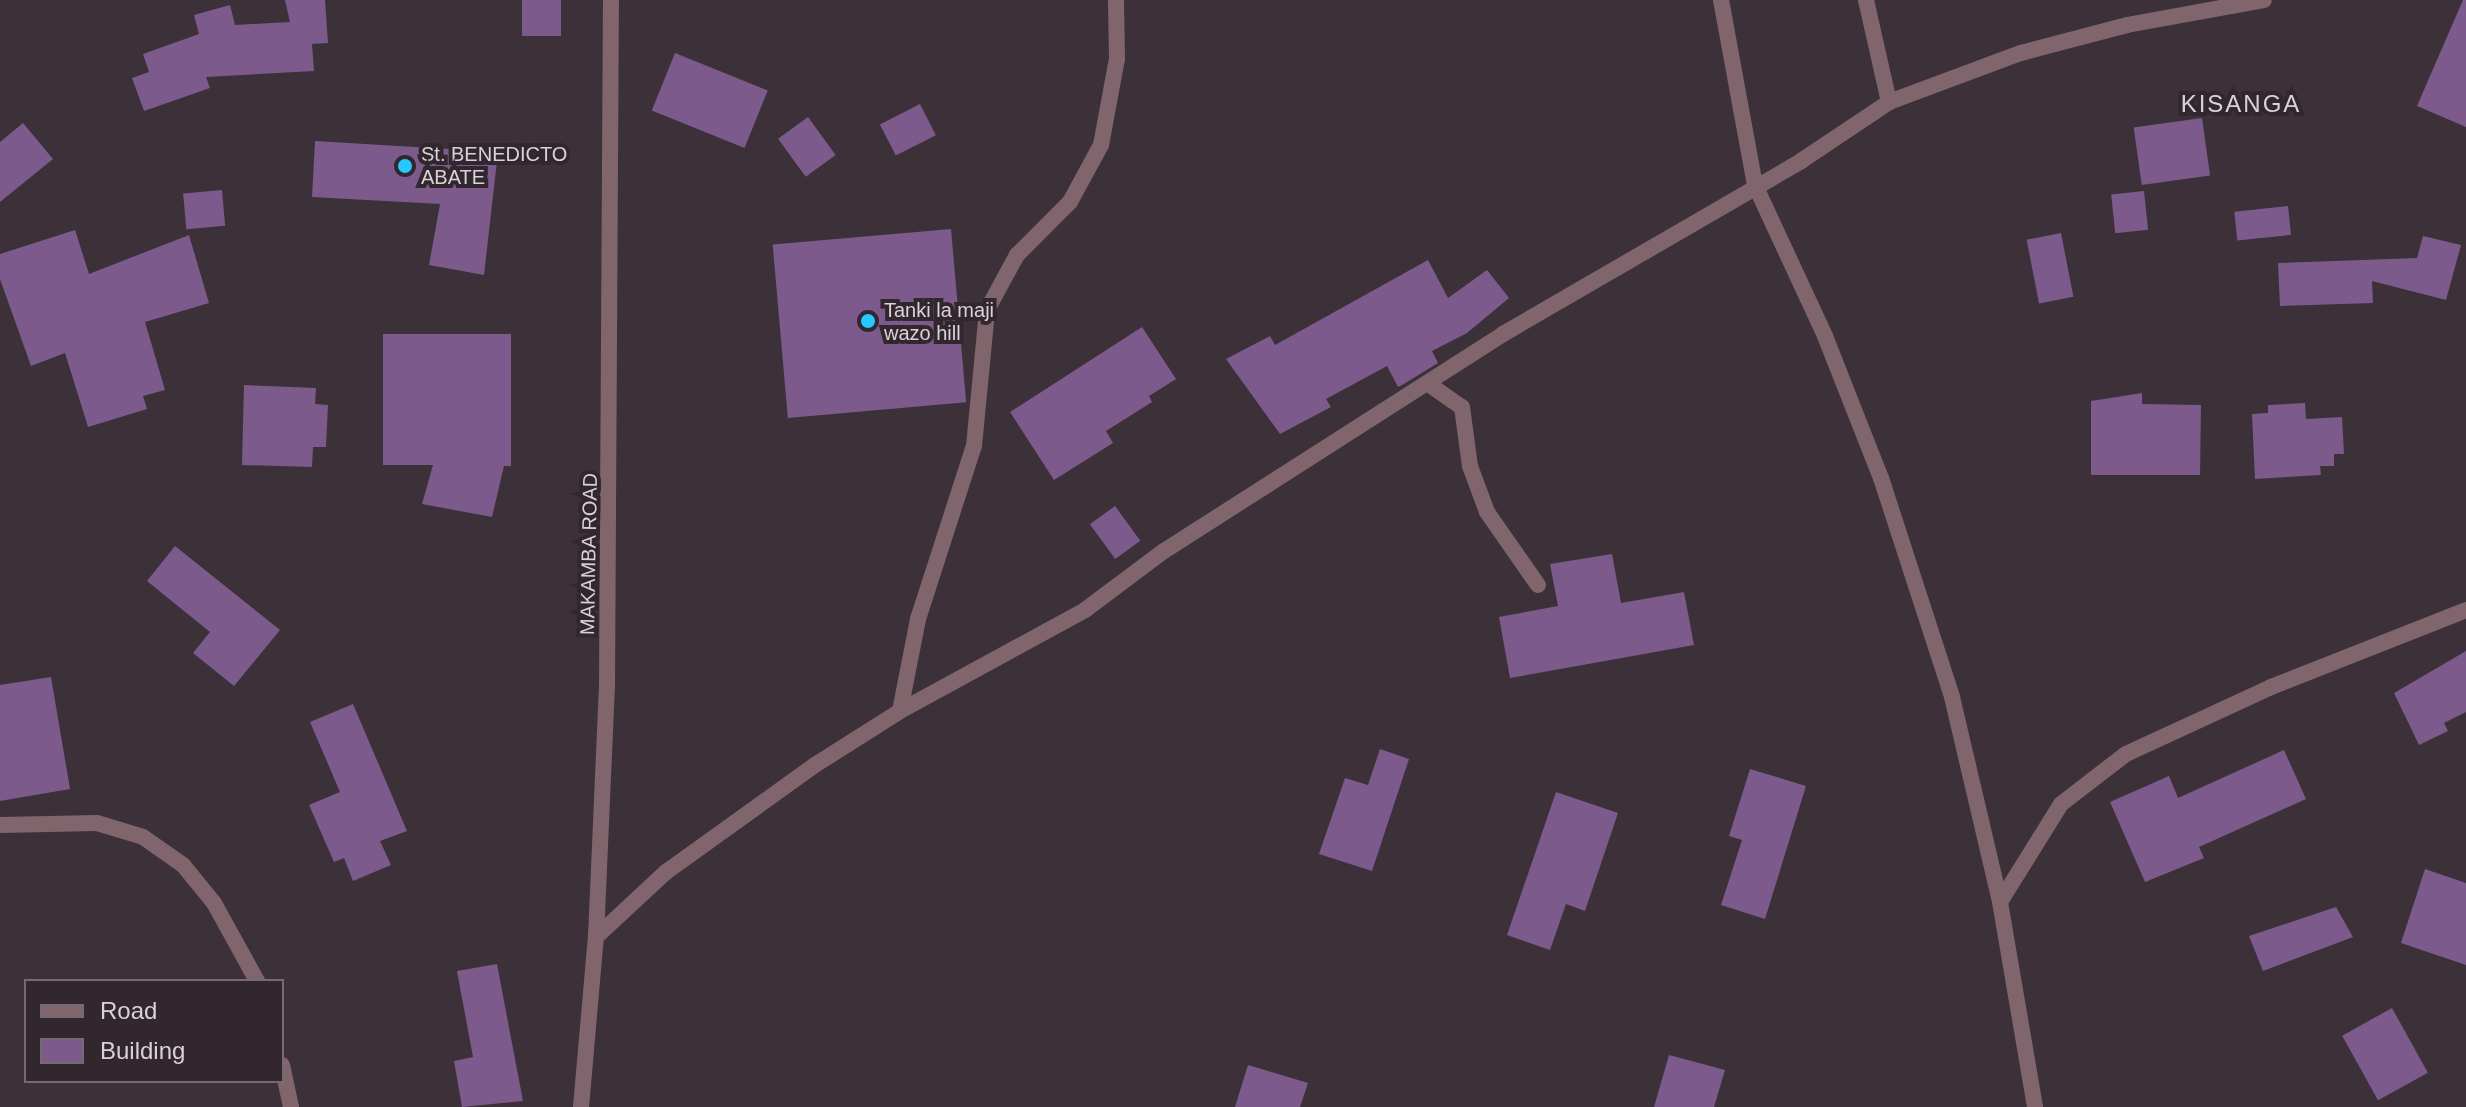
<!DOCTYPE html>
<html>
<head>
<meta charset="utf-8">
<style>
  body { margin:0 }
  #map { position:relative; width:2466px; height:1107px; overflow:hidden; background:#3c3139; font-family:Helvetica,sans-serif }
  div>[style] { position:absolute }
  .building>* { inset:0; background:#7c5a8c; transform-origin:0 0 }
  .lane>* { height:16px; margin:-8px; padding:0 8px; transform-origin:8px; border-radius:8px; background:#81656d }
  .street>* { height:16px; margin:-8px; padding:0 8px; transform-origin:8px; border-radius:8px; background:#81656d }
  .dots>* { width:22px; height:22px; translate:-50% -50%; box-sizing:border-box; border:4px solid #32272f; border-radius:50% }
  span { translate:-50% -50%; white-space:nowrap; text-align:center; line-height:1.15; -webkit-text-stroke:8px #32272f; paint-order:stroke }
  .poi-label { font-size:20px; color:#d9d2d7 }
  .left { translate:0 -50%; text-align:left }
  .street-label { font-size:20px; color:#d9d2d7 }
  .quarter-label { font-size:24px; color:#d9d2d7; letter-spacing:2px }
  .legend { position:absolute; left:24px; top:979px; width:260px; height:104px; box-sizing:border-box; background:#32272f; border:2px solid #756b72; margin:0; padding:10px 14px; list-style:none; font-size:24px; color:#d9d2d7 }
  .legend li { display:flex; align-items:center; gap:16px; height:40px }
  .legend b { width:40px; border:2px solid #756b72 }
</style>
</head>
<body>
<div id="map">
  <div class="building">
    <div style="clip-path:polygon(285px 0,325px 0,328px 43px,312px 44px,314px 71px,206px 77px,210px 88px,144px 111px,132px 78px,149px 72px,143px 54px,199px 34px,194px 15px,230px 5px,235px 25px,290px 22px)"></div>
    <div style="left:522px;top:0;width:39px;height:36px"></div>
    <div style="clip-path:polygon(2463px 0,2466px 0,2466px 127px,2417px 106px)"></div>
    <div style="left:675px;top:53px;width:100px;height:62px;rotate:22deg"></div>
    <div style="left:920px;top:104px;width:35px;height:45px;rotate:63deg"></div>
    <div style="left:808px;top:117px;width:47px;height:37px;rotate:54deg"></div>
    <div style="left:2202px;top:118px;width:58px;height:69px;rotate:82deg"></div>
    <div style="clip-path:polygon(23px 123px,53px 159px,0 202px,0 142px)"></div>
    <div style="clip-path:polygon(315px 141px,498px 152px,484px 275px,429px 265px,440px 204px,312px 197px)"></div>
    <div style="left:222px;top:190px;width:36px;height:39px;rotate:85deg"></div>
    <div style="left:2144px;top:191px;width:39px;height:33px;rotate:84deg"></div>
    <div style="left:2288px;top:206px;width:29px;height:54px;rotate:84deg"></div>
    <div style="left:951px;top:229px;width:174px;height:179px;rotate:85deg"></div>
    <div style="clip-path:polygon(75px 230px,89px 274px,189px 235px,209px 303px,145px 322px,165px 390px,143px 396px,147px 409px,88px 427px,65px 353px,31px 366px,0 279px,0 254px)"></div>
    <div style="left:2061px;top:233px;width:65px;height:35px;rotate:79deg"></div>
    <div style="clip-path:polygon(2423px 236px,2461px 245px,2446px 300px,2372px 281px,2373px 303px,2280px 306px,2278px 263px,2417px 258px)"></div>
    <div style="clip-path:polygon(1428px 260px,1448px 298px,1487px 270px,1509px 298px,1467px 333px,1432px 351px,1438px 363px,1402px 385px,1398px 387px,1387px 366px,1326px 399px,1331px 407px,1280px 434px,1226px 359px,1270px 336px,1275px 345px)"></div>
    <div style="clip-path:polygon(1142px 327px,1176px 379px,1149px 396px,1152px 402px,1106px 431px,1113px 443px,1054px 480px,1010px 412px)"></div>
    <div style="clip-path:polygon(383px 334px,511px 334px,511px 466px,504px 466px,492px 517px,422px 504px,433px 465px,383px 465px)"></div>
    <div style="clip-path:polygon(244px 385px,316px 388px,315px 404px,328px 405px,326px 447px,313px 447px,312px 467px,242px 465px)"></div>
    <div style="clip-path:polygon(2142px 393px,2142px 404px,2201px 405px,2200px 475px,2091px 475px,2091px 401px)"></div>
    <div style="clip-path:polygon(2305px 403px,2306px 419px,2342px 417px,2344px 454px,2334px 454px,2334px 466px,2320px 466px,2321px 475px,2255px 479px,2252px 414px,2268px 413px,2268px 405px)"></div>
    <div style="left:1115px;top:506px;width:43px;height:31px;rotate:54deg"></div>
    <div style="clip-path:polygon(175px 546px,280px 630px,234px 686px,193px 653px,210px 632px,147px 581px)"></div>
    <div style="clip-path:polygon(1612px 554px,1621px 603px,1684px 592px,1694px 645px,1510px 678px,1499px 617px,1558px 606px,1550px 564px)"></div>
    <div style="clip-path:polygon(2466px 651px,2466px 712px,2444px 723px,2448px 731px,2419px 745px,2394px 693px)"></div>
    <div style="clip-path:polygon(51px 677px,70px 789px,0 801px,0 685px)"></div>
    <div style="clip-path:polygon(353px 704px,407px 831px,380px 841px,391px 865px,353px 881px,344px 858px,334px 862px,309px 805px,340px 792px,310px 722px)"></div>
    <div style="clip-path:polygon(1380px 749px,1409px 759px,1372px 871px,1319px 854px,1345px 778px,1368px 785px)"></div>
    <div style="clip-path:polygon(2284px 750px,2306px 799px,2199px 847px,2204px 858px,2145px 882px,2110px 802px,2169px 776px,2178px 798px)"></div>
    <div style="clip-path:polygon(1750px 769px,1806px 786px,1765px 919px,1721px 905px,1742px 840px,1729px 836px)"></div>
    <div style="clip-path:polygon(1556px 792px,1618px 813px,1585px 911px,1566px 904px,1550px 950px,1507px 935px)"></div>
    <div style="clip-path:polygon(2425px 869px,2466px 883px,2466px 965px,2401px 943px)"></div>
    <div style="clip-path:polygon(2336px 907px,2353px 937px,2263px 971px,2249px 936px)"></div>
    <div style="clip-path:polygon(497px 964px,523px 1101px,462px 1107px,454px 1061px,473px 1057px,457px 971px)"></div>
    <div style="left:2392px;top:1008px;width:74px;height:57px;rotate:61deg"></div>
    <div style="clip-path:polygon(1669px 1055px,1725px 1070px,1714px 1107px,1654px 1107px)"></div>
    <div style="clip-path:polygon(1248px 1065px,1308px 1083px,1300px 1107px,1235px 1107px)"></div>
  </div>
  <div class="lane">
    <div style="left:1430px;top:385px;width:39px;rotate:35deg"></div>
    <div style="left:1462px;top:407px;width:60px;rotate:82.3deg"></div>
    <div style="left:1470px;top:466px;width:49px;rotate:69.7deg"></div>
    <div style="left:1487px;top:512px;width:89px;rotate:55.1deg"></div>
  </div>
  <div class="street">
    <div style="left:1721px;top:0;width:188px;rotate:79.6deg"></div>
    <div style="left:1755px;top:185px;width:166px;rotate:65.1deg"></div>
    <div style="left:1825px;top:336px;width:153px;rotate:68.5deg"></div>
    <div style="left:1881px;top:478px;width:230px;rotate:72deg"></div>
    <div style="left:1952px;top:697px;width:211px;rotate:76.8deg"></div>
    <div style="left:2000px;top:902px;width:208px;rotate:80.3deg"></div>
    <div style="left:1866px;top:0;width:105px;rotate:77.3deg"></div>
    <div style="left:900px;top:711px;width:94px;rotate:-78.9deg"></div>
    <div style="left:918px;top:619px;width:182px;rotate:-72.1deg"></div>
    <div style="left:974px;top:446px;width:137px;rotate:-84.5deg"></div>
    <div style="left:987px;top:310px;width:63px;rotate:-61.4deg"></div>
    <div style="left:1017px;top:255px;width:75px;rotate:-45deg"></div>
    <div style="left:1070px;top:202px;width:65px;rotate:-61.5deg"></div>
    <div style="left:1101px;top:145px;width:87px;rotate:-79.5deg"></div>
    <div style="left:1117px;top:59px;width:59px;rotate:-91deg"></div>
    <div style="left:0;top:825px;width:97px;rotate:-1.2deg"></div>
    <div style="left:97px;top:823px;width:48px;rotate:16.9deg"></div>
    <div style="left:143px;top:837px;width:49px;rotate:35deg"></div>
    <div style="left:183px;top:865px;width:49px;rotate:50.8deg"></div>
    <div style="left:214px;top:903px;width:89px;rotate:61.1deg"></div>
    <div style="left:2000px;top:902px;width:115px;rotate:-58.1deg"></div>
    <div style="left:2061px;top:804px;width:82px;rotate:-37.6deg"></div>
    <div style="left:2126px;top:754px;width:160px;rotate:-24.8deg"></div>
    <div style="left:2271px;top:687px;width:210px;rotate:-21.5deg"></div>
    <div style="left:596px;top:937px;width:96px;rotate:-42.9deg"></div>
    <div style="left:666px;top:872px;width:183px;rotate:-35.7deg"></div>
    <div style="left:815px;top:765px;width:101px;rotate:-32.4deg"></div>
    <div style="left:900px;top:711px;width:211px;rotate:-28.6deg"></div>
    <div style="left:1085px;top:610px;width:99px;rotate:-36.8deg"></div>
    <div style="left:1164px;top:551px;width:403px;rotate:-32.6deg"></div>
    <div style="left:1503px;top:334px;width:345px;rotate:-30.1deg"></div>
    <div style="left:1801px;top:161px;width:106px;rotate:-33.8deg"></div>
    <div style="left:1889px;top:102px;width:141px;rotate:-20.4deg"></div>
    <div style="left:2021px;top:53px;width:110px;rotate:-14.8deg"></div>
    <div style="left:2127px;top:25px;width:139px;rotate:-10.3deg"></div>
    <div style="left:282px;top:1065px;width:43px;rotate:77.9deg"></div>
    <div style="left:581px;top:1107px;width:171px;rotate:-85deg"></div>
    <div style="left:596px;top:937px;width:251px;rotate:-87.5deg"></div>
    <div style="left:607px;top:686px;width:686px;rotate:-89.67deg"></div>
  </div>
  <div class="dots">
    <div style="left:405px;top:166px;background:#27c8ff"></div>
    <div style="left:868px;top:321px;background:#27c8ff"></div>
  </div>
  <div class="poi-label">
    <span class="left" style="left:421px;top:166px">St. BENEDICTO<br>ABATE</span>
    <span class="left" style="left:884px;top:322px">Tanki la maji<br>wazo hill</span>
  </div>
  <div class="street-label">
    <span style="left:589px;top:554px;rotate:-89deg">MAKAMBA ROAD</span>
  </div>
  <div class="quarter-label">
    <span style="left:2241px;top:104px">KISANGA</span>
  </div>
  <ul class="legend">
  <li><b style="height:10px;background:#81656d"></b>Road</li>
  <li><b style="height:22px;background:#7c5a8c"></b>Building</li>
  </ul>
</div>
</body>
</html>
